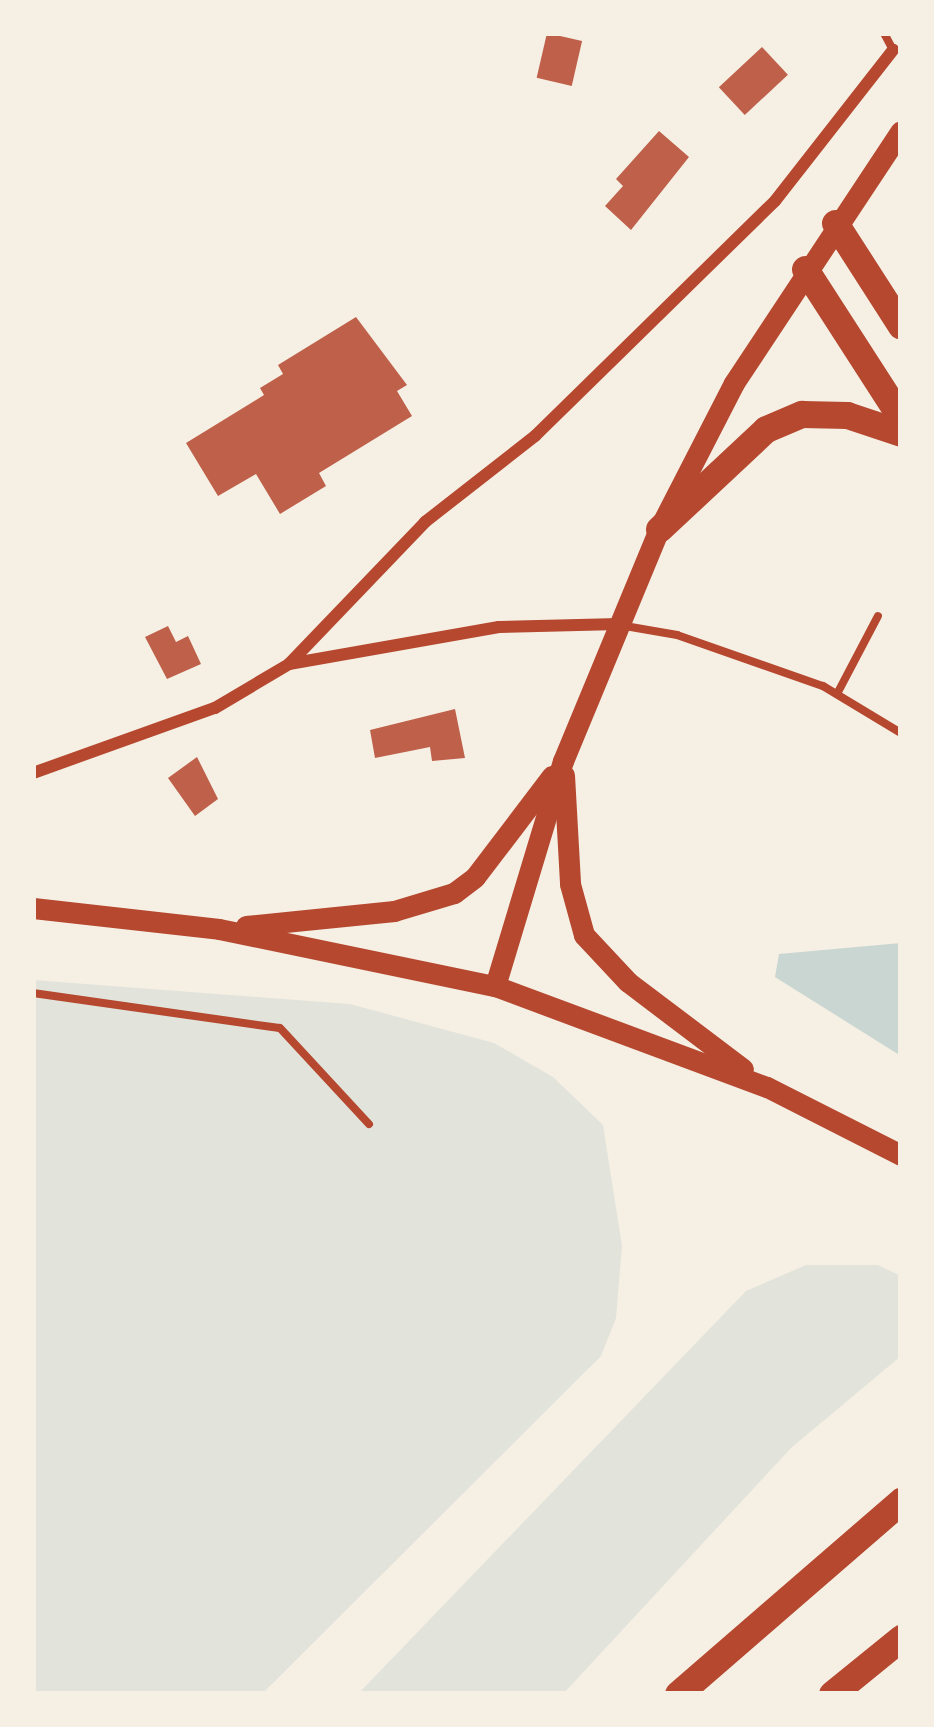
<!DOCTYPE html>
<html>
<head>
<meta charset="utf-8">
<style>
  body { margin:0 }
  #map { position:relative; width:934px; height:1727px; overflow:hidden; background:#f6efe4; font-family:Merriweather,serif }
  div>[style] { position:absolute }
  .green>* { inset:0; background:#e2e4dc }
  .water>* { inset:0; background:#c9d6d2 }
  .building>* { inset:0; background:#bf614a; transform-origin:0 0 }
  .service>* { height:8px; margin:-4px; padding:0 4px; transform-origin:4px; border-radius:4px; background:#b5482f }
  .minor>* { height:12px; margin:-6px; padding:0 6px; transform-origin:6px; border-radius:6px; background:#b5482f }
  .secondary>* { height:21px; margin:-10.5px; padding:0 10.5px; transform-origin:10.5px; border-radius:10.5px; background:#b5482f }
  .motorway>* { height:27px; margin:-13.5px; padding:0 13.5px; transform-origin:13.5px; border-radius:13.5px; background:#b5482f }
  span { translate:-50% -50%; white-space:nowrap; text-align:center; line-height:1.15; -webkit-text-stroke:12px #f6efe4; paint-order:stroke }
  .frame { position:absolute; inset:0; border:36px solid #f6efe4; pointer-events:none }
</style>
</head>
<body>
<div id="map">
  <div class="green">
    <div style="clip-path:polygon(33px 980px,350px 1004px,494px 1043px,553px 1077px,603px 1125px,622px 1246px,616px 1318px,601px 1356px,262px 1694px,33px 1694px)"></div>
    <div style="clip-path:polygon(806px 1265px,878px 1265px,901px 1276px,901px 1356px,791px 1448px,563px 1694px,358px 1694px,746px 1291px)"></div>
  </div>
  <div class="water">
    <div style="clip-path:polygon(901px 943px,901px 1056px,775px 977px,779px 954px)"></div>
  </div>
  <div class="building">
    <div style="left:547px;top:33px;width:36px;height:46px;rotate:13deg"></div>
    <div style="left:762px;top:47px;width:38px;height:59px;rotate:47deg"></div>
    <div style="clip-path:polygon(659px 131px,689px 157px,631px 230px,605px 206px,623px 186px,616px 179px)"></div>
    <div style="clip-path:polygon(356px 317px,407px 385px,397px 391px,412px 416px,319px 473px,326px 486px,280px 514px,256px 474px,218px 496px,186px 443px,264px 395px,260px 388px,283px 374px,278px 365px)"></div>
    <div style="clip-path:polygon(168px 626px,176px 642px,188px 636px,201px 664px,167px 679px,145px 637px)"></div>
    <div style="clip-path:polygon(455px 709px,465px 758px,432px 761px,430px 747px,375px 758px,370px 730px)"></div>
    <div style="clip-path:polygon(197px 757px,218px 799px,195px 816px,168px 778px)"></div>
  </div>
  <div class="service">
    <div style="left:884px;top:33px;width:19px;rotate:62deg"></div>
    <div style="left:625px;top:626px;width:53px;rotate:9.8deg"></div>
    <div style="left:677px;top:635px;width:155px;rotate:19.3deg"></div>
    <div style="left:823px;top:686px;width:91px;rotate:31.1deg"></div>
    <div style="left:837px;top:694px;width:88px;rotate:-62.3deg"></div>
    <div style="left:33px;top:993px;width:249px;rotate:8.1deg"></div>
    <div style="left:280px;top:1028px;width:131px;rotate:47.2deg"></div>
  </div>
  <div class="minor">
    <div style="left:289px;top:664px;width:197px;rotate:-46.2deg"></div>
    <div style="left:425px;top:522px;width:140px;rotate:-38deg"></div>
    <div style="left:535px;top:436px;width:336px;rotate:-44.4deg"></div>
    <div style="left:775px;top:201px;width:192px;rotate:-52deg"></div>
    <div style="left:33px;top:773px;width:193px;rotate:-19.7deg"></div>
    <div style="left:215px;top:708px;width:86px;rotate:-30.7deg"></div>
    <div style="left:289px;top:664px;width:213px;rotate:-10deg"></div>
    <div style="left:499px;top:627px;width:120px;rotate:-1.4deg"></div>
  </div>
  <div class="secondary">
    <div style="left:564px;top:775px;width:109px;rotate:86.8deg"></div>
    <div style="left:570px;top:884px;width:53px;rotate:74.6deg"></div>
    <div style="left:584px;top:935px;width:64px;rotate:46.9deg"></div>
    <div style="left:628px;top:982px;width:144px;rotate:37.1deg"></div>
    <div style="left:33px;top:908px;width:187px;rotate:6.4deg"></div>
    <div style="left:219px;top:929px;width:282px;rotate:11.7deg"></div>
    <div style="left:495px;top:986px;width:290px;rotate:20.4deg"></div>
    <div style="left:767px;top:1087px;width:150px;rotate:26.9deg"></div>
    <div style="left:246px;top:926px;width:149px;rotate:-5.8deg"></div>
    <div style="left:394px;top:911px;width:63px;rotate:-16.7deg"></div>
    <div style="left:454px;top:893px;width:26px;rotate:-37deg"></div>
    <div style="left:475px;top:877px;width:127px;rotate:-52.7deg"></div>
    <div style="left:495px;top:986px;width:235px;rotate:-73.2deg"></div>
    <div style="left:563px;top:761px;width:251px;rotate:-67.5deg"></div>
    <div style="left:659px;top:529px;width:164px;rotate:-62.8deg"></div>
    <div style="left:734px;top:383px;width:302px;rotate:-56.5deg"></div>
  </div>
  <div class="motorway">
    <div style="left:835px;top:223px;width:122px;rotate:57.3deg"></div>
    <div style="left:805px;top:269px;width:177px;rotate:57.2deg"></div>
    <div style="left:659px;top:529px;width:146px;rotate:-43.1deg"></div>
    <div style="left:766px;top:429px;width:39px;rotate:-23deg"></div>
    <div style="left:802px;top:414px;width:45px;rotate:1.3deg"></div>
    <div style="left:847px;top:415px;width:57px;rotate:18.4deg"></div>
    <div style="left:678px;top:1694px;width:295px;rotate:-40.9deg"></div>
    <div style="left:832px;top:1694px;width:89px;rotate:-39.1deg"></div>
  </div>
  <div class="frame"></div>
</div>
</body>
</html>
